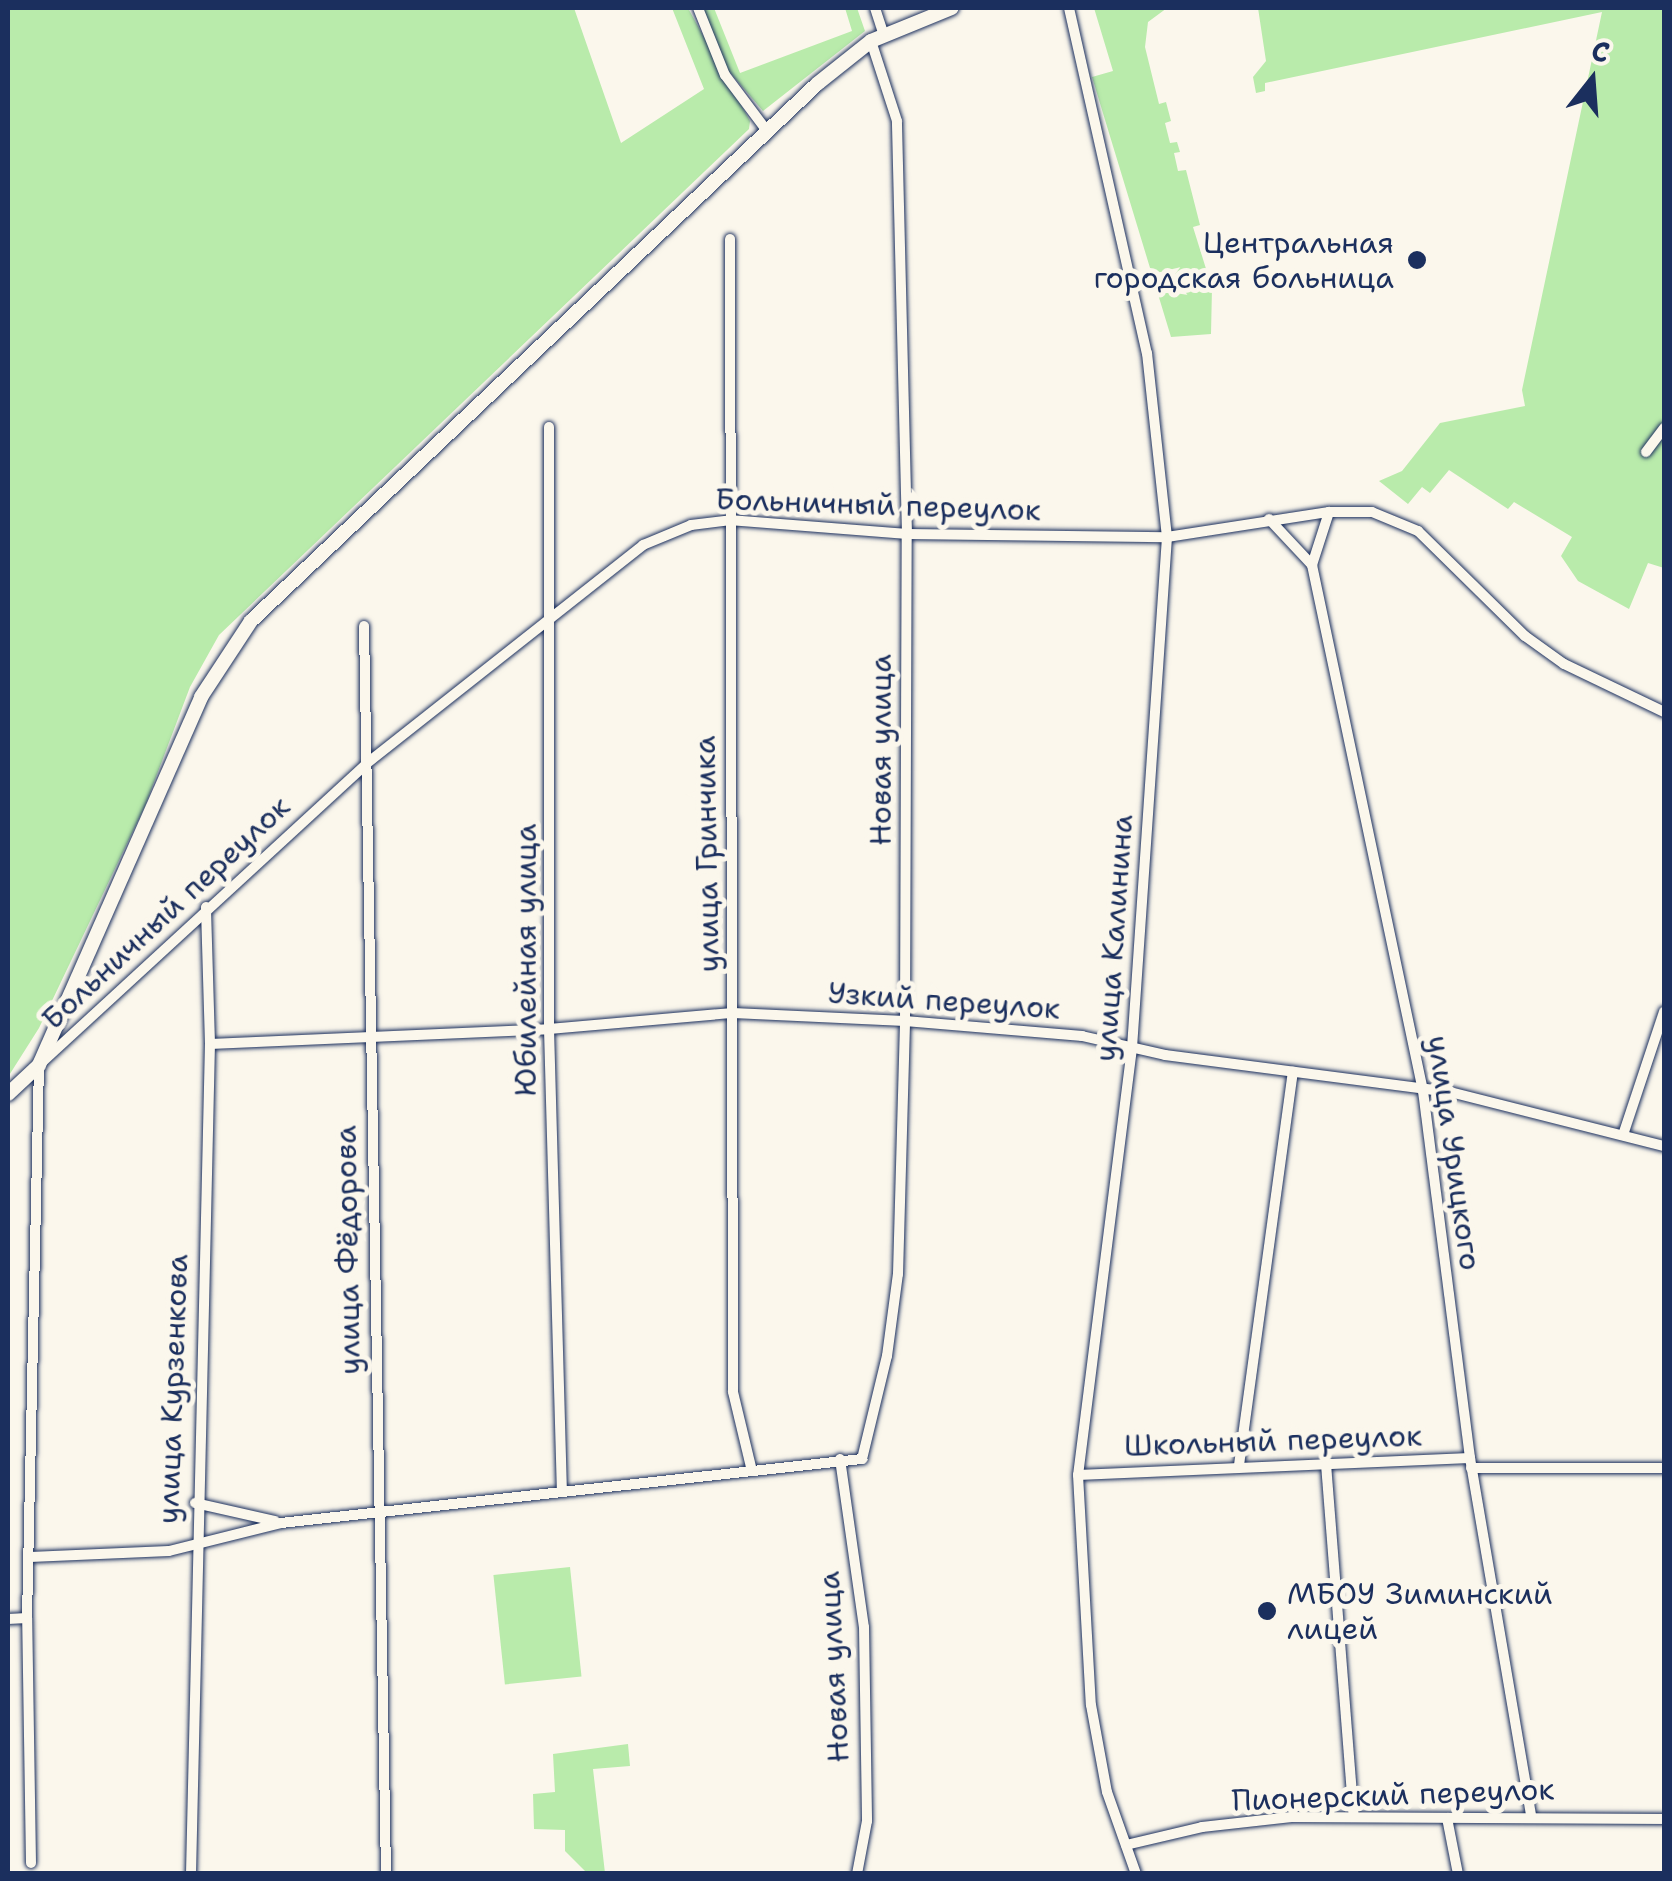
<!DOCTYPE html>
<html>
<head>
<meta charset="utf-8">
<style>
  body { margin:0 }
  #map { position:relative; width:1672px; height:1881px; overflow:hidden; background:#fbf7ec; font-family:"Shantell Sans",sans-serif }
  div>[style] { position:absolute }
  .green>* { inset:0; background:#b9ebab; transform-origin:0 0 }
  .roads { filter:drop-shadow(0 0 2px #1b2f5e) drop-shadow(0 0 2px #1b2f5e) }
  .street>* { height:10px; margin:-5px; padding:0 5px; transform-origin:5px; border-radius:5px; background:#fbf7ec }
  .secondary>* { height:14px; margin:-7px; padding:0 7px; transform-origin:7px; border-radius:7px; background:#fbf7ec }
  .dots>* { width:28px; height:28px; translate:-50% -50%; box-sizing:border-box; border:5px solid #fbf7ec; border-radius:50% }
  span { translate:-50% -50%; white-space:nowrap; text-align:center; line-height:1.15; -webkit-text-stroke:10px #fbf7ec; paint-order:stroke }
  .poi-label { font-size:30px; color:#1b2f5e }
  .right { translate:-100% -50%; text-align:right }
  .left { translate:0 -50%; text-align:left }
  .street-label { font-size:30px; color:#1b2f5e }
  .frame { position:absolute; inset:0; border:10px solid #1b2f5e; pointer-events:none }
  .north { position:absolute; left:1542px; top:30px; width:100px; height:100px; -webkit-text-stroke:8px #fbf7ec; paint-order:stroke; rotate:17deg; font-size:28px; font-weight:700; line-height:40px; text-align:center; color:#1b2f5e }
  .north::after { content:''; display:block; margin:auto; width:35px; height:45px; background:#1b2f5e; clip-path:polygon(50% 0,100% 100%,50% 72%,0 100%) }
</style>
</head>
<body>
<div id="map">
  <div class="green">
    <div style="clip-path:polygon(8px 8px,574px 8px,621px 143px,704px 89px,672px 8px,688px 8px,750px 121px,749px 129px,219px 635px,190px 687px,145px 806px,39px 1028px,8px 1077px)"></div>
    <div style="clip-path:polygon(699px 8px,714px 8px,740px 73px,852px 31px,845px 8px,857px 8px,865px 31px,763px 111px,727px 69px)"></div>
    <div style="clip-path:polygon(1094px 8px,1167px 8px,1148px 22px,1145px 47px,1159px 104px,1166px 102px,1171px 121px,1165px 123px,1170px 143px,1177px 142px,1180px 152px,1174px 153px,1178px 171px,1186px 170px,1200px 225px,1193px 227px,1212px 288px,1211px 334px,1171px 337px,1092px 77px,1113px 71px)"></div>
    <div style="clip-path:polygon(1258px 8px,1664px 8px,1664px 568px,1648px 563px,1629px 609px,1578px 581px,1561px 556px,1572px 537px,1514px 502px,1508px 509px,1449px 470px,1430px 493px,1422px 487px,1408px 504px,1379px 481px,1402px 471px,1440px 423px,1525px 406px,1522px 390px,1602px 12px,1265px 83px,1265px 91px,1256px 93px,1253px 77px,1266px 61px)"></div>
    <div style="left:570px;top:1567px;width:110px;height:77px;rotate:84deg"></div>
    <div style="clip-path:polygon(628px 1744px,630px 1766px,593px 1769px,605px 1873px,587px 1873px,565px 1851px,565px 1830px,534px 1829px,533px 1794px,555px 1792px,553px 1754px)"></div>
  </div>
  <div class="roads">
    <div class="street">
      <div style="left:698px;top:8px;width:72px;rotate:68.1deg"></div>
      <div style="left:725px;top:75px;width:70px;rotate:53.1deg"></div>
      <div style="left:875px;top:8px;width:28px;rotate:72deg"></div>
      <div style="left:1069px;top:8px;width:354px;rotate:77.3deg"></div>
      <div style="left:1147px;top:353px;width:185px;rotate:83.8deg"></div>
      <div style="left:1167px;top:537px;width:512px;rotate:93.92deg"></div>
      <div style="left:1132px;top:1048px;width:430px;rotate:97.2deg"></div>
      <div style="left:1078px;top:1475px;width:230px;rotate:86.8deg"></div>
      <div style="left:1091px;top:1705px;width:88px;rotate:79.6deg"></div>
      <div style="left:1107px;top:1792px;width:87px;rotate:70.5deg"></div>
      <div style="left:730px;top:239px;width:1153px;rotate:89.85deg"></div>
      <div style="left:733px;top:1392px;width:77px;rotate:76.5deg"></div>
      <div style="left:549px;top:427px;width:602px;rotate:90deg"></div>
      <div style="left:549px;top:1029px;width:463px;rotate:88.4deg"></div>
      <div style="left:1646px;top:452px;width:30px;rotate:-53deg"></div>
      <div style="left:1269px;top:519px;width:63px;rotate:46.9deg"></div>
      <div style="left:1312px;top:565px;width:538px;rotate:78.08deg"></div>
      <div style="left:1423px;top:1091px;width:370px;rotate:82.7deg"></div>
      <div style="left:1470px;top:1458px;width:362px;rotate:80.3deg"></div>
      <div style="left:1312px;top:565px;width:56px;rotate:-72.2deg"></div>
      <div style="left:364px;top:626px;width:1248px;rotate:88.99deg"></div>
      <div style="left:210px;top:1044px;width:339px;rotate:-2.5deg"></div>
      <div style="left:549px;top:1029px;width:185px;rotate:-5deg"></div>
      <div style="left:733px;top:1013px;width:172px;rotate:2.7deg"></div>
      <div style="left:905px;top:1021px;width:178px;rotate:4.8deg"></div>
      <div style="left:1082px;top:1036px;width:85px;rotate:12.9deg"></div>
      <div style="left:1165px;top:1055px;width:287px;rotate:7.4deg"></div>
      <div style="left:1450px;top:1092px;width:221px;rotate:14.2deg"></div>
      <div style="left:1623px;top:1135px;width:130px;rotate:-71.6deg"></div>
      <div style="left:840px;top:1459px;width:170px;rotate:81.9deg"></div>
      <div style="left:864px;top:1627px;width:194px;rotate:89.1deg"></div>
      <div style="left:867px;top:1821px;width:54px;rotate:100.7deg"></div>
      <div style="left:1326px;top:1464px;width:354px;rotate:85.5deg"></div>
      <div style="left:1239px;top:1465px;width:397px;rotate:-82.2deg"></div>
      <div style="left:1471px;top:1468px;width:193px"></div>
      <div style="left:1078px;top:1475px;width:392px;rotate:-2.5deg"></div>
      <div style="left:195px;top:1503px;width:82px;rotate:12.7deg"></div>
      <div style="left:30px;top:1557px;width:139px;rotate:-2.5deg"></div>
      <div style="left:169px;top:1551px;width:115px;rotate:-14deg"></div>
      <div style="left:281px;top:1523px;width:585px;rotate:-6.29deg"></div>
      <div style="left:862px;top:1459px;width:106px;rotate:-76.4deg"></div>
      <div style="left:887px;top:1356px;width:83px;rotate:-82.4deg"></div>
      <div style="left:898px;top:1274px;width:253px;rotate:-88.4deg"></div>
      <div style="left:905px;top:1021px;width:487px;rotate:-89.8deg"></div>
      <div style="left:907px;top:534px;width:413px;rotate:-91.4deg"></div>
      <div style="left:897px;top:121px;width:84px;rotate:-108deg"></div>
      <div style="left:8px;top:1619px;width:19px;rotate:-3deg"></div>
      <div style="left:1447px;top:1818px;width:57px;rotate:78.9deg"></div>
      <div style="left:1126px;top:1845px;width:78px;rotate:-13.3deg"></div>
      <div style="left:1202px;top:1827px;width:90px;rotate:-6.4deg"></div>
      <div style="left:1291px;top:1817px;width:373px;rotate:0.3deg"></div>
      <div style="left:31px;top:1863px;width:245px;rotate:-90.9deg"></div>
      <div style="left:27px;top:1618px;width:553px;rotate:-88.76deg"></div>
      <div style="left:39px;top:1065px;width:451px;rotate:-42.6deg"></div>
      <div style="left:371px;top:760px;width:347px;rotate:-38.3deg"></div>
      <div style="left:643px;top:545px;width:52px;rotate:-22.6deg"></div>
      <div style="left:691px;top:525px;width:38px;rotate:-7deg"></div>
      <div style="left:729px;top:520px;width:179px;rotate:4.5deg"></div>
      <div style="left:907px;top:534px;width:260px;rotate:0.7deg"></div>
      <div style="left:1167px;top:537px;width:164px;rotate:-8.8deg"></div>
      <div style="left:1329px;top:512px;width:43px"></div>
      <div style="left:1372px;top:512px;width:50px;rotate:22.4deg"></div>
      <div style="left:1418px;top:531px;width:150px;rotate:44.5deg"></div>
      <div style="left:1525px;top:636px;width:48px;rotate:35.7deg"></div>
      <div style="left:1564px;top:664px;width:111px;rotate:25.6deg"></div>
      <div style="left:191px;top:1874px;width:830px;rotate:-88.69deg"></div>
      <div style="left:210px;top:1044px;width:137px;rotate:-91.7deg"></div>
    </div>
    <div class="secondary">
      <div style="left:8px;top:1094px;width:42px;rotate:-43.1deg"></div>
      <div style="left:39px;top:1065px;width:402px;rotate:-66.2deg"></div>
      <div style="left:201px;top:697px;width:91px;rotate:-56.7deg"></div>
      <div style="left:251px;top:621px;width:780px;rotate:-43.49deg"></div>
      <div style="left:817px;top:84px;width:69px;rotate:-38.5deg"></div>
      <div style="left:871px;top:41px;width:87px;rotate:-22.2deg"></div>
    </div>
  </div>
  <div class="dots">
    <div style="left:1417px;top:260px;background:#1b2f5e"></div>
    <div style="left:1267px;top:1611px;background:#1b2f5e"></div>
  </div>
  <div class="poi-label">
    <span class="right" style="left:1394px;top:260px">Центральная<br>городская больница</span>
    <span class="left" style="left:1287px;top:1611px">МБОУ Зиминский<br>лицей</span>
  </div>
  <div class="street-label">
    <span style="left:878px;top:505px;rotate:2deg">Больничный переулок</span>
    <span style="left:881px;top:750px;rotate:-90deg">Новая улица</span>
    <span style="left:707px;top:854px;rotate:-91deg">улица Гринчика</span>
    <span style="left:166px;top:913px;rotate:-43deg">Больничный переулок</span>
    <span style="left:1114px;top:938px;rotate:-86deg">улица Калинина</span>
    <span style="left:526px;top:960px;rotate:-90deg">Юбилейная улица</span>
    <span style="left:944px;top:1001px;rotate:4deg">Узкий переулок</span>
    <span style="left:1454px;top:1153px;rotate:82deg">улица Урицкого</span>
    <span style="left:348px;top:1250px;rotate:-91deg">улица Фёдорова</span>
    <span style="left:173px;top:1389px;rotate:-88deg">улица Курзенкова</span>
    <span style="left:1273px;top:1441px;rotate:-2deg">Школьный переулок</span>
    <span style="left:834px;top:1667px;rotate:-93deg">Новая улица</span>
    <span style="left:1393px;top:1795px;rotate:-2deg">Пионерский переулок</span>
  </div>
  <div class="frame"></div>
  <div class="north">С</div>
</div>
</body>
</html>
